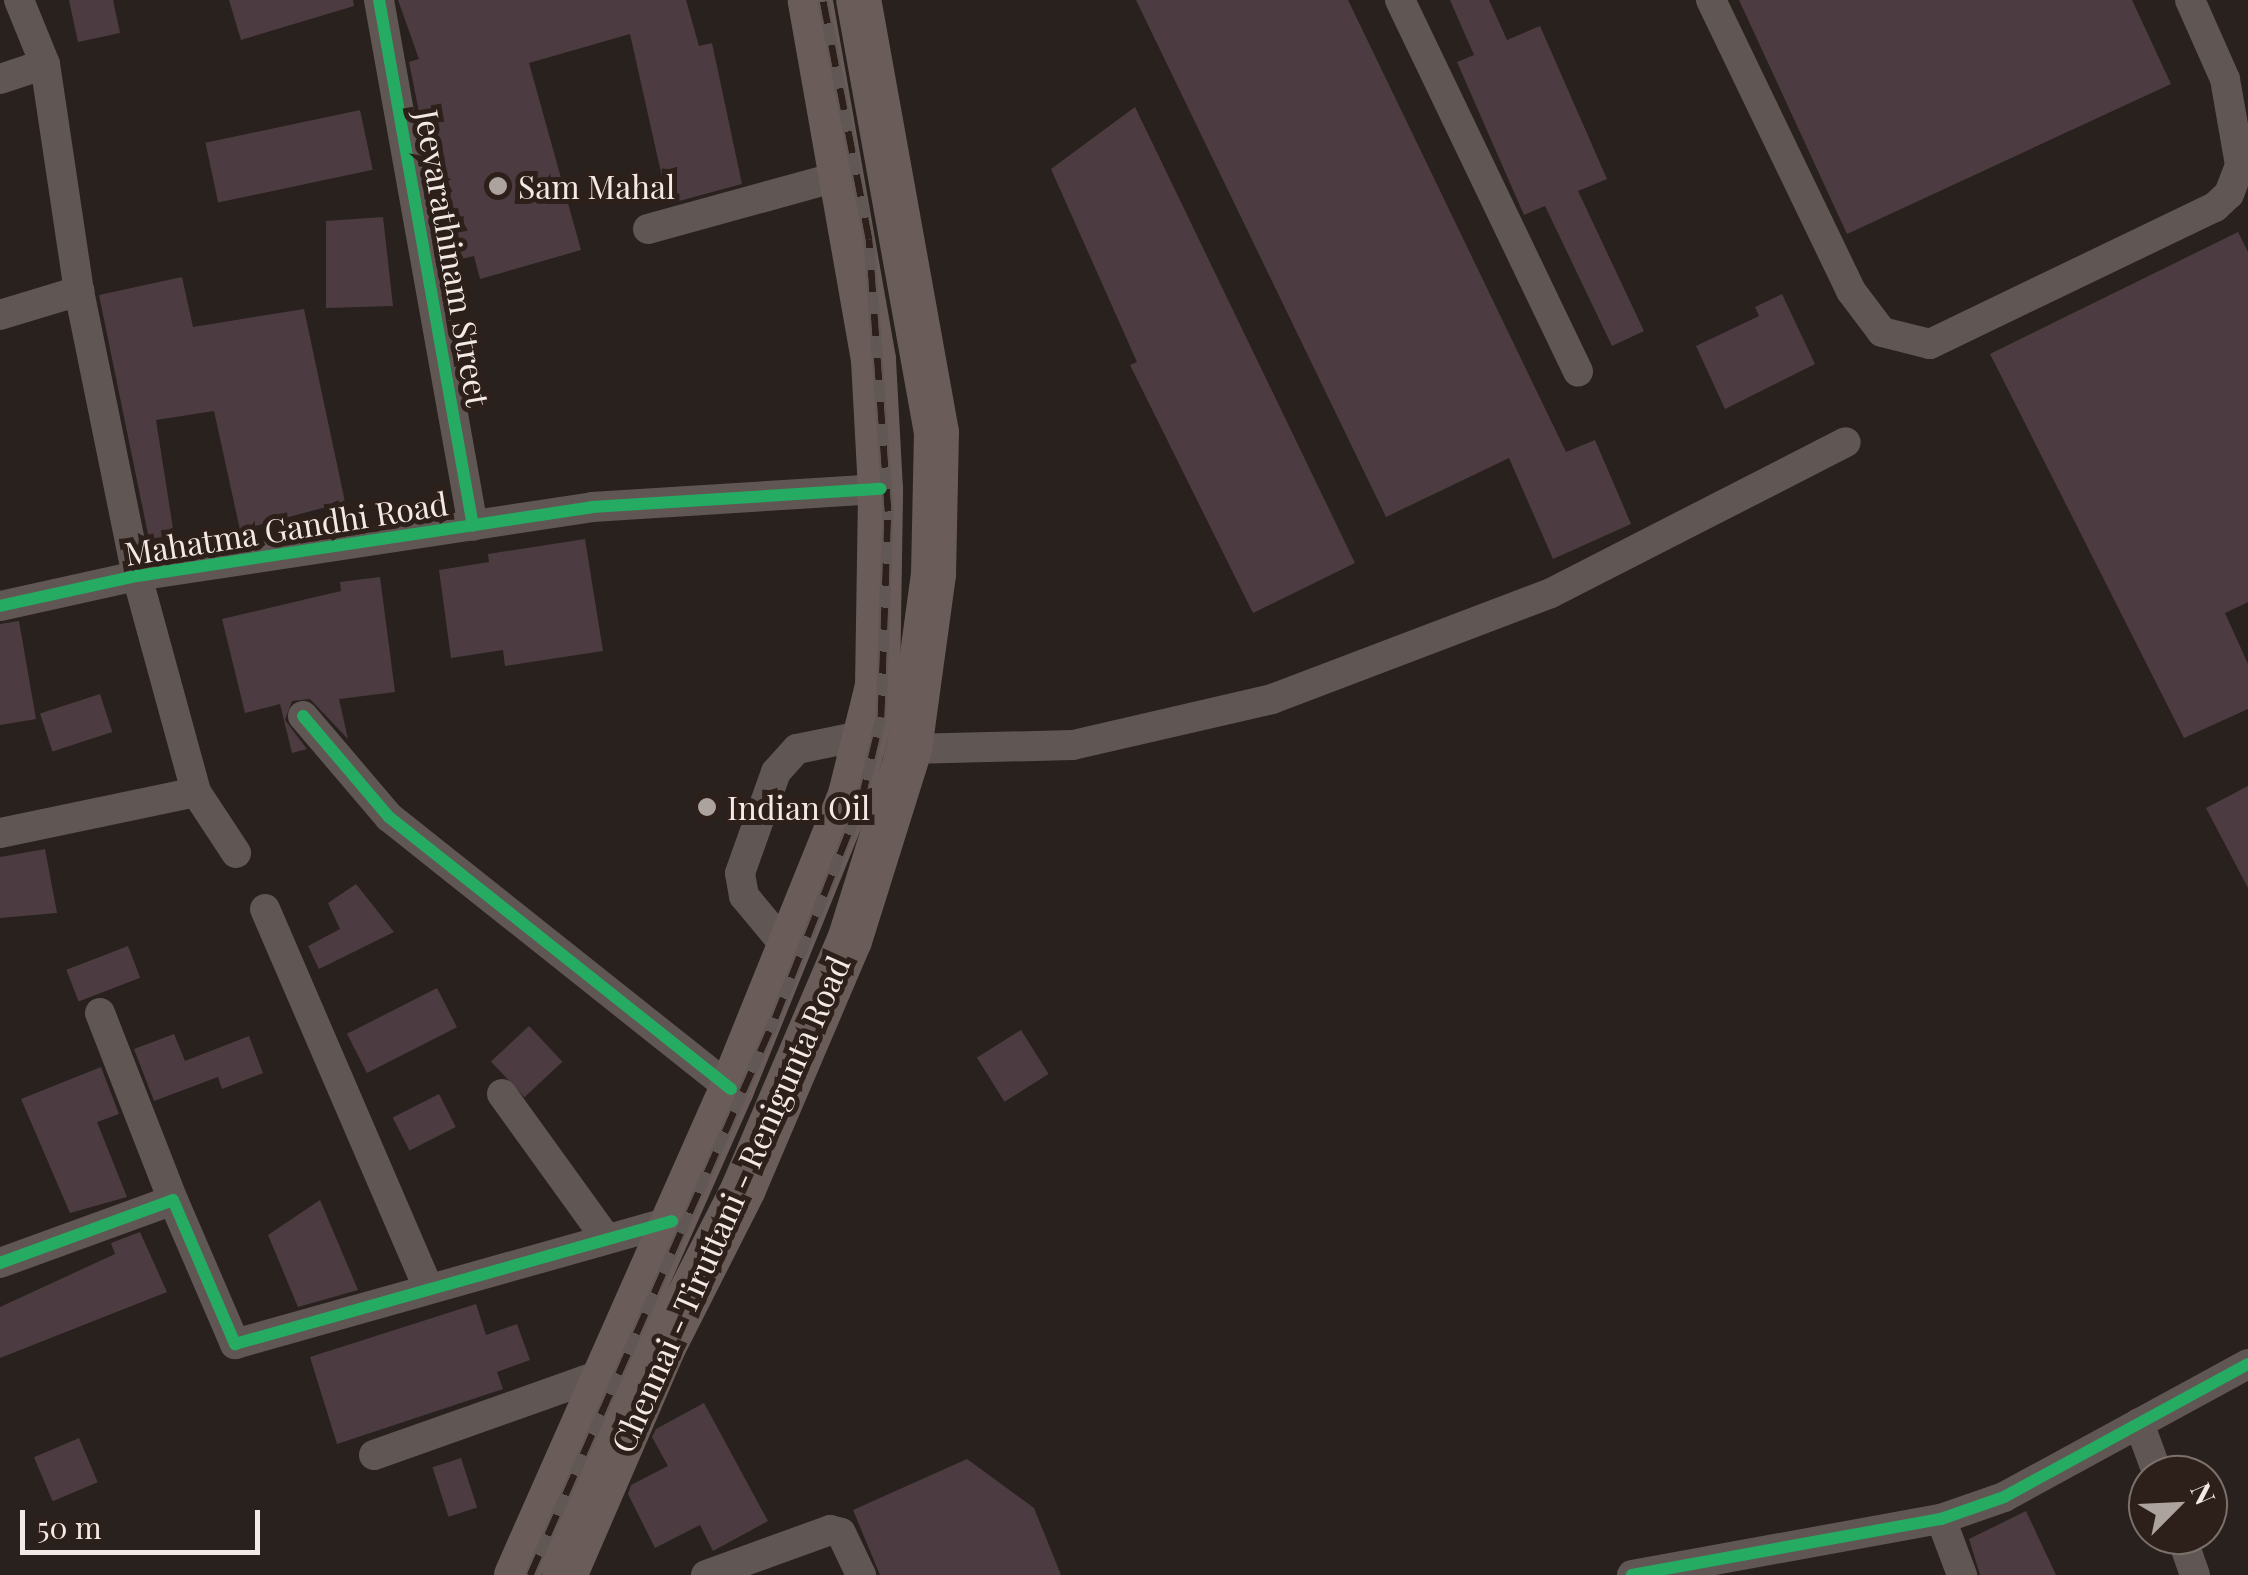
<!DOCTYPE html>
<html>
<head>
<meta charset="utf-8">
<style>
  body { margin:0 }
  #map { position:relative; width:2248px; height:1575px; overflow:hidden; background:#29211e; font-family:"Playfair Display",serif }
  div>[style] { position:absolute }
  .building>* { inset:0; background:#4c3c41; transform-origin:0 0 }
  .minor>* { height:30px; margin:-15px; padding:0 15px; transform-origin:15px; border-radius:15px; background:#605654 }
  .highway>* { height:45px; margin:-22.5px; padding:0 22.5px; transform-origin:22.5px; border-radius:22.5px; background:#6a5c59 }
  .rail>* { height:11px; margin-top:-5.5px; transform-origin:0; background:repeating-linear-gradient(90deg,#2d1f19 0 22px,#615856 0 44px); box-sizing:border-box; border-block:2px solid #615856 }
  .cycleway>* { height:12px; margin:-6px; padding:0 6px; transform-origin:6px; border-radius:6px; background:#26ab63 }
  .dots>* { width:28px; height:28px; translate:-50% -50%; box-sizing:border-box; border:5px solid #2d1f19; border-radius:50% }
  span { translate:-50% -50%; white-space:nowrap; text-align:center; line-height:1.15; -webkit-text-stroke:10px #2d1f19; paint-order:stroke }
  .poi-label { font-size:32px; color:#f3e9e5 }
  .left { translate:0 -50%; text-align:left }
  .street-label { font-size:32px; color:#f3e9e5 }
  .north { position:absolute; left:2128px; top:1455px; width:100px; height:100px; box-sizing:border-box; background:#2d1f19; border:2px solid #7c706b; border-radius:50%; rotate:66deg; font-size:28px; font-weight:700; line-height:40px; text-align:center; color:#f3e9e5 }
  .north::after { content:''; display:block; margin:auto; width:35px; height:45px; background:#aca39f; clip-path:polygon(50% 0,100% 100%,50% 72%,0 100%) }
  .scale { position:absolute; left:20px; top:1510px; width:240px; height:45px; box-sizing:border-box; border:5px solid #f3e9e5; border-top:0; padding-left:12px; font-size:30px; line-height:35px; white-space:nowrap; color:#f3e9e5; -webkit-text-stroke:8px #2d1f19; paint-order:stroke }
</style>
</head>
<body>
<div id="map">
  <div class="building">
    <div style="clip-path:polygon(69px 0,113px 0,120px 33px,78px 42px)"></div>
    <div style="clip-path:polygon(229px 0,353px 0,354px 6px,241px 40px)"></div>
    <div style="clip-path:polygon(398px 0,686px 0,699px 46px,712px 43px,742px 184px,668px 204px,630px 34px,529px 63px,581px 250px,480px 279px,474px 256px,449px 262px,409px 62px,419px 59px)"></div>
    <div style="clip-path:polygon(1136px 0,1348px 0,1566px 452px,1595px 440px,1631px 524px,1553px 559px,1509px 458px,1386px 517px)"></div>
    <div style="clip-path:polygon(1450px 0,1489px 0,1507px 40px,1540px 26px,1607px 179px,1578px 191px,1644px 331px,1612px 346px,1545px 206px,1524px 215px,1457px 62px,1474px 55px)"></div>
    <div style="clip-path:polygon(1739px 0,2132px 0,2171px 84px,1847px 234px)"></div>
    <div style="clip-path:polygon(1135px 107px,1355px 563px,1253px 613px,1130px 365px,1137px 362px,1051px 169px)"></div>
    <div style="left:360px;top:110px;width:61px;height:158px;rotate:78deg"></div>
    <div style="clip-path:polygon(383px 217px,393px 306px,326px 308px,326px 221px)"></div>
    <div style="clip-path:polygon(2238px 232px,2248px 252px,2248px 602px,2225px 613px,2248px 664px,2248px 709px,2184px 738px,1990px 354px)"></div>
    <div style="clip-path:polygon(182px 277px,193px 327px,304px 309px,345px 502px,240px 530px,214px 411px,156px 420px,174px 535px,149px 539px,99px 295px)"></div>
    <div style="clip-path:polygon(1782px 294px,1815px 364px,1725px 409px,1696px 346px,1759px 316px,1755px 307px)"></div>
    <div style="clip-path:polygon(585px 539px,603px 651px,505px 666px,503px 650px,451px 658px,439px 570px,489px 562px,488px 554px)"></div>
    <div style="clip-path:polygon(380px 577px,395px 692px,339px 699px,348px 739px,310px 699px,292px 701px,285px 720px,307px 749px,292px 753px,280px 704px,245px 713px,222px 619px,341px 591px,340px 582px)"></div>
    <div style="clip-path:polygon(19px 621px,36px 719px,0 725px,0 624px)"></div>
    <div style="left:100px;top:694px;width:40px;height:63px;rotate:72deg"></div>
    <div style="clip-path:polygon(2248px 786px,2248px 888px,2206px 808px)"></div>
    <div style="clip-path:polygon(45px 849px,57px 913px,0 918px,0 857px)"></div>
    <div style="clip-path:polygon(356px 884px,394px 932px,319px 969px,308px 946px,340px 929px,328px 903px)"></div>
    <div style="left:128px;top:946px;width:34px;height:66px;rotate:69deg"></div>
    <div style="left:437px;top:988px;width:44px;height:101px;rotate:63deg"></div>
    <div style="left:529px;top:1026px;width:49px;height:52px;rotate:47deg"></div>
    <div style="left:1021px;top:1030px;width:52px;height:52px;rotate:58deg"></div>
    <div style="clip-path:polygon(174px 1034px,185px 1061px,249px 1036px,263px 1073px,222px 1089px,218px 1077px,154px 1101px,134px 1049px)"></div>
    <div style="clip-path:polygon(101px 1067px,119px 1114px,97px 1122px,127px 1197px,70px 1213px,21px 1099px)"></div>
    <div style="left:439px;top:1094px;width:37px;height:52px;rotate:63deg"></div>
    <div style="clip-path:polygon(320px 1200px,358px 1290px,298px 1307px,268px 1235px)"></div>
    <div style="clip-path:polygon(140px 1232px,167px 1292px,0 1358px,0 1307px,115px 1254px,111px 1243px)"></div>
    <div style="clip-path:polygon(476px 1304px,486px 1335px,517px 1324px,530px 1360px,497px 1372px,503px 1389px,337px 1444px,310px 1357px)"></div>
    <div style="clip-path:polygon(704px 1403px,768px 1521px,713px 1551px,700px 1525px,655px 1548px,628px 1494px,631px 1485px,668px 1466px,652px 1437px,656px 1429px)"></div>
    <div style="left:79px;top:1438px;width:48px;height:49px;rotate:67deg"></div>
    <div style="left:461px;top:1458px;width:52px;height:30px;rotate:72deg"></div>
    <div style="clip-path:polygon(967px 1459px,1034px 1508px,1061px 1575px,880px 1575px,853px 1510px)"></div>
    <div style="clip-path:polygon(2026px 1511px,2056px 1575px,1980px 1575px,1969px 1539px)"></div>
  </div>
  <div class="minor">
    <div style="left:19px;top:0;width:69px;rotate:67.9deg"></div>
    <div style="left:45px;top:64px;width:230px;rotate:81.5deg"></div>
    <div style="left:79px;top:291px;width:291px;rotate:78.5deg"></div>
    <div style="left:137px;top:576px;width:224px;rotate:74.7deg"></div>
    <div style="left:196px;top:792px;width:73px;rotate:56.7deg"></div>
    <div style="left:379px;top:0;width:534px;rotate:79.87deg"></div>
    <div style="left:1400px;top:0;width:412px;rotate:64.4deg"></div>
    <div style="left:1711px;top:0;width:323px;rotate:64.3deg"></div>
    <div style="left:1851px;top:291px;width:51px;rotate:52.9deg"></div>
    <div style="left:1882px;top:332px;width:49px;rotate:14deg"></div>
    <div style="left:1930px;top:344px;width:316px;rotate:-25.7deg"></div>
    <div style="left:2215px;top:207px;width:19px;rotate:-43deg"></div>
    <div style="left:2229px;top:194px;width:31px;rotate:-69deg"></div>
    <div style="left:2240px;top:165px;width:87px;rotate:-99.9deg"></div>
    <div style="left:2225px;top:79px;width:86px;rotate:-113.9deg"></div>
    <div style="left:0;top:79px;width:47px;rotate:-18.4deg"></div>
    <div style="left:648px;top:229px;width:200px;rotate:-15.4deg"></div>
    <div style="left:0;top:315px;width:83px;rotate:-16.9deg"></div>
    <div style="left:0;top:606px;width:140px;rotate:-12.4deg"></div>
    <div style="left:137px;top:576px;width:460px;rotate:-8.6deg"></div>
    <div style="left:592px;top:507px;width:289px;rotate:-3.6deg"></div>
    <div style="left:303px;top:716px;width:133px;rotate:49.6deg"></div>
    <div style="left:389px;top:817px;width:437px;rotate:38.5deg"></div>
    <div style="left:0;top:833px;width:200px;rotate:-11.8deg"></div>
    <div style="left:265px;top:909px;width:410px;rotate:66.7deg"></div>
    <div style="left:788px;top:949px;width:69px;rotate:-129.7deg"></div>
    <div style="left:744px;top:896px;width:23px;rotate:-100deg"></div>
    <div style="left:740px;top:873px;width:107px;rotate:-70.4deg"></div>
    <div style="left:776px;top:772px;width:31px;rotate:-48deg"></div>
    <div style="left:797px;top:749px;width:69px;rotate:-11.6deg"></div>
    <div style="left:865px;top:735px;width:46px;rotate:17.7deg"></div>
    <div style="left:909px;top:749px;width:164px;rotate:-1.4deg"></div>
    <div style="left:1073px;top:745px;width:204px;rotate:-13deg"></div>
    <div style="left:1272px;top:699px;width:298px;rotate:-20.8deg"></div>
    <div style="left:1551px;top:593px;width:331px;rotate:-27.1deg"></div>
    <div style="left:100px;top:1013px;width:201px;rotate:68.7deg"></div>
    <div style="left:502px;top:1094px;width:176px;rotate:54.2deg"></div>
    <div style="left:0;top:1263px;width:184px;rotate:-20deg"></div>
    <div style="left:173px;top:1200px;width:157px;rotate:66.7deg"></div>
    <div style="left:235px;top:1344px;width:454px;rotate:-15.7deg"></div>
    <div style="left:2139px;top:1423px;width:55px;rotate:69.9deg"></div>
    <div style="left:374px;top:1455px;width:245px;rotate:-19.5deg"></div>
    <div style="left:1941px;top:1519px;width:60px;rotate:69.4deg"></div>
    <div style="left:2181px;top:1535px;width:42px;rotate:70.7deg"></div>
    <div style="left:706px;top:1575px;width:132px;rotate:-19.9deg"></div>
    <div style="left:830px;top:1530px;width:11px;rotate:15deg"></div>
    <div style="left:841px;top:1533px;width:47px;rotate:64.5deg"></div>
    <div style="left:1632px;top:1575px;width:314px;rotate:-10.3deg"></div>
    <div style="left:1941px;top:1519px;width:67px;rotate:-19.2deg"></div>
    <div style="left:2004px;top:1497px;width:278px;rotate:-28.6deg"></div>
  </div>
  <div class="highway">
    <div style="left:516px;top:1575px;width:531px;rotate:-66.14deg"></div>
    <div style="left:731px;top:1089px;width:318px;rotate:-68deg"></div>
    <div style="left:850px;top:794px;width:111px;rotate:-76deg"></div>
    <div style="left:877px;top:686px;width:197px;rotate:-89.1deg"></div>
    <div style="left:880px;top:489px;width:130px;rotate:-93.1deg"></div>
    <div style="left:873px;top:359px;width:364px;rotate:-100deg"></div>
    <div style="left:564px;top:1575px;width:247px;rotate:-66.6deg"></div>
    <div style="left:662px;top:1348px;width:179px;rotate:-63.1deg"></div>
    <div style="left:743px;top:1188px;width:270px;rotate:-66.9deg"></div>
    <div style="left:849px;top:940px;width:200px;rotate:-72.6deg"></div>
    <div style="left:909px;top:749px;width:177px;rotate:-82.2deg"></div>
    <div style="left:933px;top:574px;width:142px;rotate:-88.8deg"></div>
    <div style="left:936px;top:432px;width:439px;rotate:-100.2deg"></div>
  </div>
  <div class="rail">
    <div style="left:530px;top:1575px;width:609px;rotate:-66.26deg"></div>
    <div style="left:775px;top:1018px;width:233px;rotate:-68.4deg"></div>
    <div style="left:861px;top:801px;width:86px;rotate:-76.6deg"></div>
    <div style="left:881px;top:717px;width:206px;rotate:-88.1deg"></div>
    <div style="left:888px;top:511px;width:273px;rotate:-94deg"></div>
    <div style="left:869px;top:239px;width:243px;rotate:-100.9deg"></div>
  </div>
  <div class="cycleway">
    <div style="left:379px;top:0;width:534px;rotate:79.87deg"></div>
    <div style="left:0;top:606px;width:140px;rotate:-12.4deg"></div>
    <div style="left:137px;top:576px;width:460px;rotate:-8.6deg"></div>
    <div style="left:592px;top:507px;width:289px;rotate:-3.6deg"></div>
    <div style="left:303px;top:716px;width:133px;rotate:49.6deg"></div>
    <div style="left:389px;top:817px;width:437px;rotate:38.5deg"></div>
    <div style="left:0;top:1263px;width:184px;rotate:-20deg"></div>
    <div style="left:173px;top:1200px;width:157px;rotate:66.7deg"></div>
    <div style="left:235px;top:1344px;width:454px;rotate:-15.7deg"></div>
    <div style="left:1632px;top:1575px;width:314px;rotate:-10.3deg"></div>
    <div style="left:1941px;top:1519px;width:67px;rotate:-19.2deg"></div>
    <div style="left:2004px;top:1497px;width:278px;rotate:-28.6deg"></div>
  </div>
  <div class="dots">
    <div style="left:498px;top:186px;background:#aca39f"></div>
    <div style="left:707px;top:807px;background:#aca39f"></div>
  </div>
  <div class="poi-label">
    <span class="left" style="left:518px;top:186px">Sam Mahal</span>
    <span class="left" style="left:727px;top:807px">Indian Oil</span>
  </div>
  <div class="street-label">
    <span style="left:453px;top:258px;rotate:80deg">Jeevarathinam Street</span>
    <span style="left:286px;top:528px;rotate:-9deg">Mahatma Gandhi Road</span>
    <span style="left:730px;top:1204px;rotate:-66deg">Chennai - Tiruttani - Renigunta Road</span>
  </div>
  <div class="north">N</div>
  <div class="scale">50 m</div>
</div>
</body>
</html>
